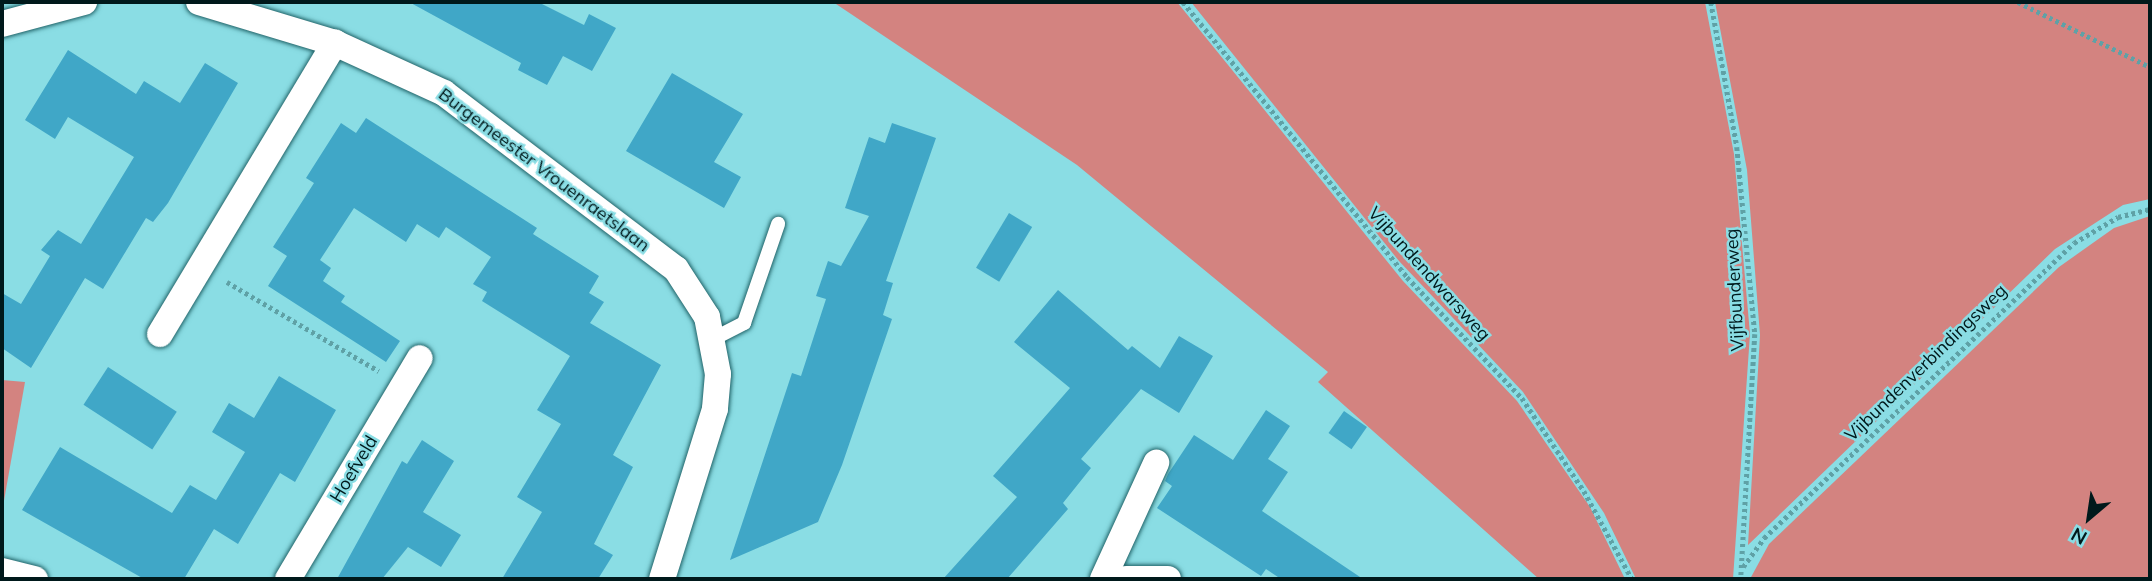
<!DOCTYPE html>
<html>
<head>
<meta charset="utf-8">
<style>
  body { margin:0 }
  #map { position:relative; width:2152px; height:581px; overflow:hidden; background:#8adde4; font-family:Mulish,sans-serif }
  div>[style] { position:absolute }
  .green>* { inset:0; background:#d38380 }
  .building>* { inset:0; background:#40a7c7; transform-origin:0 0 }
  .path>* { height:4.5px; margin-top:-2.25px; transform-origin:0; background:repeating-linear-gradient(90deg,#5fa1a6 0 3.5px,transparent 0 7px) }
  .roads { filter:drop-shadow(0 0 2px #216368) drop-shadow(0 0 2px #216368) }
  .service>* { height:14px; margin:-7px; padding:0 7px; transform-origin:7px; border-radius:7px; background:#fff }
  .minor>* { height:26px; margin:-13px; padding:0 13px; transform-origin:13px; border-radius:13px; background:#fff }
  span { translate:-50% -50%; white-space:nowrap; text-align:center; line-height:1.15; -webkit-text-stroke:5px #8adde4; paint-order:stroke }
  .street-label { font-size:18px; color:#00191b }
  .frame { position:absolute; inset:0; border:4px solid #00191b; pointer-events:none }
  .north { position:absolute; left:2054px; top:483px; width:70px; height:70px; -webkit-text-stroke:5px #8adde4; paint-order:stroke; rotate:209deg; font-size:19px; font-weight:700; line-height:28px; text-align:center; color:#00191b }
  .north::after { content:''; display:block; margin:auto; width:24px; height:32px; background:#00191b; clip-path:polygon(50% 0,100% 100%,50% 72%,0 100%) }
</style>
</head>
<body>
<div id="map">
  <div class="green">
    <div style="clip-path:polygon(833px 2px,1177px 2px,1403px 281px,1517px 401px,1590px 507px,1625px 579px,1539px 579px,1318px 382px,1328px 372px,1077px 165px)"></div>
    <div style="clip-path:polygon(1191px 2px,1705px 2px,1734px 154px,1750px 334px,1733px 579px,1636px 579px,1604px 513px,1523px 392px,1399px 261px)"></div>
    <div style="clip-path:polygon(1715px 2px,2150px 2px,2150px 199px,2123px 205px,2055px 249px,1748px 545px,1760px 335px,1747px 170px)"></div>
    <div style="clip-path:polygon(2150px 216px,2150px 579px,1750px 579px,1769px 544px,2059px 267px,2114px 228px)"></div>
    <div style="clip-path:polygon(2px 380px,25px 382px,2px 512px)"></div>
  </div>
  <div class="building">
    <div style="clip-path:polygon(409px 2px,538px 2px,584px 25px,589px 14px,616px 28px,592px 71px,563px 56px,547px 85px,518px 70px,521px 63px)"></div>
    <div style="clip-path:polygon(68px 50px,136px 94px,144px 81px,180px 103px,205px 63px,238px 83px,168px 203px,153px 222px,146px 218px,103px 289px,85px 278px,31px 368px,2px 348px,2px 293px,21px 304px,50px 256px,41px 250px,58px 230px,81px 244px,134px 157px,68px 117px,55px 139px,25px 120px)"></div>
    <div style="clip-path:polygon(672px 73px,743px 114px,714px 162px,741px 177px,724px 208px,626px 151px)"></div>
    <div style="clip-path:polygon(366px 118px,537px 228px,533px 234px,599px 276px,589px 293px,604px 302px,590px 323px,661px 365px,613px 455px,633px 467px,594px 544px,613px 555px,598px 579px,502px 579px,542px 512px,517px 497px,561px 424px,537px 410px,570px 356px,482px 301px,487px 292px,473px 284px,491px 257px,446px 227px,439px 238px,417px 224px,406px 242px,354px 208px,320px 260px,331px 268px,323px 281px,345px 296px,341px 302px,400px 341px,386px 362px,268px 286px,287px 256px,273px 247px,314px 183px,306px 178px,341px 123px,356px 133px)"></div>
    <div style="clip-path:polygon(892px 123px,936px 138px,886px 281px,893px 283px,883px 315px,892px 319px,842px 465px,818px 522px,730px 560px,792px 373px,801px 376px,826px 299px,816px 296px,828px 261px,841px 266px,869px 216px,845px 208px,869px 137px,885px 143px)"></div>
    <div style="left:1009px;top:213px;width:27px;height:64px;rotate:31deg"></div>
    <div style="clip-path:polygon(1058px 290px,1128px 350px,1132px 346px,1160px 368px,1179px 336px,1213px 356px,1179px 413px,1141px 389px,1081px 459px,1091px 468px,1063px 503px,1068px 509px,1007px 579px,943px 579px,1017px 497px,993px 476px,1070px 388px,1014px 342px)"></div>
    <div style="left:108px;top:367px;width:82px;height:45px;rotate:33deg"></div>
    <div style="clip-path:polygon(279px 376px,336px 410px,295px 482px,280px 473px,238px 544px,214px 529px,184px 579px,144px 579px,22px 510px,60px 447px,172px 513px,190px 485px,216px 500px,245px 452px,212px 432px,229px 403px,254px 418px)"></div>
    <div style="clip-path:polygon(1266px 410px,1290px 426px,1268px 459px,1288px 472px,1262px 511px,1363px 579px,1281px 579px,1266px 569px,1261px 576px,1157px 508px,1172px 486px,1165px 481px,1168px 474px,1194px 435px,1233px 460px)"></div>
    <div style="left:1344px;top:411px;width:28px;height:27px;rotate:35deg"></div>
    <div style="clip-path:polygon(422px 440px,454px 461px,423px 512px,461px 535px,441px 567px,408px 547px,382px 579px,337px 579px,402px 461px,407px 464px)"></div>
  </div>
  <div class="path">
    <div style="left:1183px;top:2px;width:355px;rotate:50.8deg"></div>
    <div style="left:1407px;top:277px;width:167px;rotate:46.5deg"></div>
    <div style="left:1522px;top:398px;width:112px;rotate:56.3deg"></div>
    <div style="left:1584px;top:491px;width:100px;rotate:61.4deg"></div>
    <div style="left:1711px;top:2px;width:147px;rotate:79.8deg"></div>
    <div style="left:1737px;top:147px;width:188px;rotate:84.5deg"></div>
    <div style="left:1755px;top:334px;width:245px;rotate:93.3deg"></div>
    <div style="left:2018px;top:2px;width:147px;rotate:26.2deg"></div>
    <div style="left:227px;top:282px;width:176px;rotate:30.4deg"></div>
    <div style="left:1743px;top:567px;width:36px;rotate:-54deg"></div>
    <div style="left:1764px;top:538px;width:428px;rotate:-43.6deg"></div>
    <div style="left:2074px;top:243px;width:51px;rotate:-30.6deg"></div>
    <div style="left:2118px;top:217px;width:33px;rotate:-14deg"></div>
  </div>
  <div class="roads">
    <div class="service">
      <div style="left:713px;top:339px;width:35px;rotate:-27deg"></div>
      <div style="left:744px;top:323px;width:105px;rotate:-71deg"></div>
    </div>
    <div class="minor">
      <div style="left:199px;top:2px;width:142px;rotate:16.8deg"></div>
      <div style="left:335px;top:43px;width:120px;rotate:24.6deg"></div>
      <div style="left:444px;top:93px;width:291px;rotate:37.2deg"></div>
      <div style="left:676px;top:269px;width:57px;rotate:57.1deg"></div>
      <div style="left:707px;top:317px;width:58px;rotate:79.1deg"></div>
      <div style="left:718px;top:374px;width:35px;rotate:95deg"></div>
      <div style="left:715px;top:409px;width:178px;rotate:107.3deg"></div>
      <div style="left:2px;top:24px;width:85px;rotate:-15deg"></div>
      <div style="left:160px;top:334px;width:340px;rotate:-59deg"></div>
      <div style="left:2px;top:571px;width:34px;rotate:14deg"></div>
      <div style="left:288px;top:579px;width:257px;rotate:-59.2deg"></div>
      <div style="left:1103px;top:579px;width:128px;rotate:-65.4deg"></div>
      <div style="left:1126px;top:579px;width:42px"></div>
    </div>
  </div>
  <div class="street-label">
    <span style="left:544px;top:170px;rotate:37deg">Burgemeester Vrouenraetslaan</span>
    <span style="left:1429px;top:274px;rotate:48deg">Vijbundendwarsweg</span>
    <span style="left:1735px;top:290px;rotate:-93deg">Vijfbunderweg</span>
    <span style="left:1926px;top:363px;rotate:-44deg">Vijbundenverbindingsweg</span>
    <span style="left:354px;top:469px;rotate:-59deg">Hoefveld</span>
  </div>
  <div class="frame"></div>
  <div class="north">N</div>
</div>
</body>
</html>
